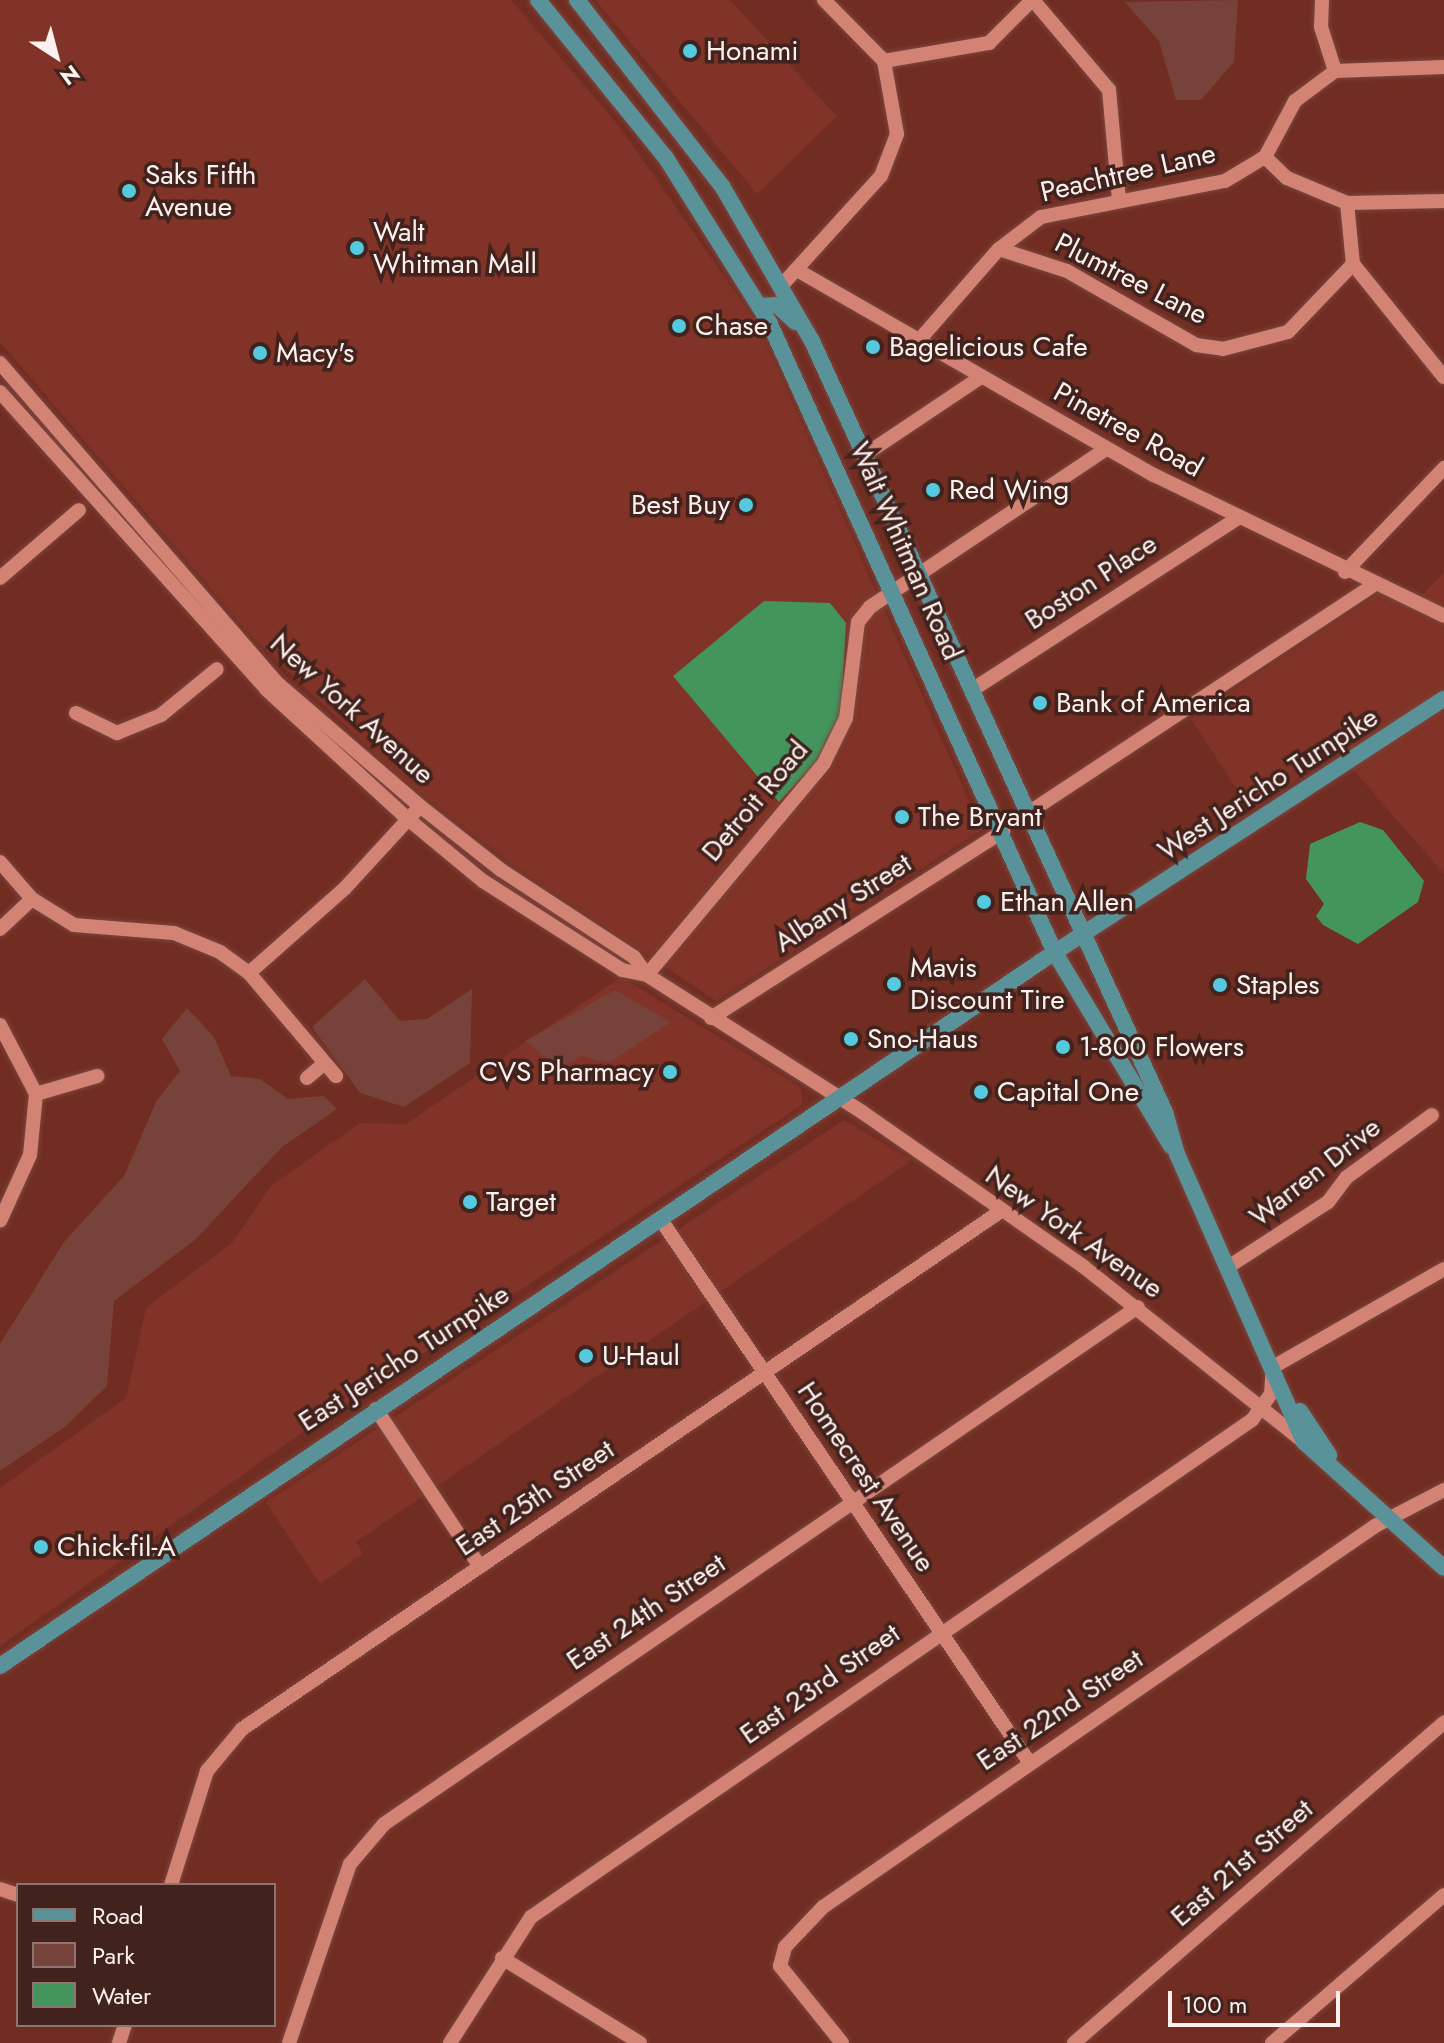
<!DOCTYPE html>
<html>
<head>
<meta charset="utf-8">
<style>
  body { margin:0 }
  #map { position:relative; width:1444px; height:2043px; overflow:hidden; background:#722d22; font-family:Jost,sans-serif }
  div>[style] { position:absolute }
  .built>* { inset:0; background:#803326 }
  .green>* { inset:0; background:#774239 }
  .water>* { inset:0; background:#44955d }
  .roads { filter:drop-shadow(0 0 2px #7b463e) drop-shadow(0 0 2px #7b463e) }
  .minor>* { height:14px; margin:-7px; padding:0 7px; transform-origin:7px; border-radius:7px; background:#d28374 }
  .major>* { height:16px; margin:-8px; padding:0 8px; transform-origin:8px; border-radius:8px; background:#5a9299 }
  .dots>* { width:22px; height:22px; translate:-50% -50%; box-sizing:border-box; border:4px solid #42221c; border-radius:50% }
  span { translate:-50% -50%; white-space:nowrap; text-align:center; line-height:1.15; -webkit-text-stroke:7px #42221c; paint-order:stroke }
  .poi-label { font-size:28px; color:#faf1ef }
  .left { translate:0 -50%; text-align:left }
  .right { translate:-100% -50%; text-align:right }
  .street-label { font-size:28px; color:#faf1ef }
  .legend { position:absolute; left:16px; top:1883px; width:260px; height:144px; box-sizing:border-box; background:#42221c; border:2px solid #8c7570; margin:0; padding:10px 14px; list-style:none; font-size:24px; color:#faf1ef }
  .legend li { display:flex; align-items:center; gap:16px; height:40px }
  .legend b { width:40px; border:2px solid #8c7570 }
  .north { position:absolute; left:16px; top:16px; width:80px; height:80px; -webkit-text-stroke:6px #42221c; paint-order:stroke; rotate:144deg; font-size:22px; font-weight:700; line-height:32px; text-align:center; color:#faf1ef }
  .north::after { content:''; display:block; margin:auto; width:28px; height:36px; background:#faf1ef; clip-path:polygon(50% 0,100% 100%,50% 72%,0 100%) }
  .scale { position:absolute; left:1168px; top:1991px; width:172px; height:36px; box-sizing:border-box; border:4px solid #faf1ef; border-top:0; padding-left:10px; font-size:24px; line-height:28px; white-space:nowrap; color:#faf1ef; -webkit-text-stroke:6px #42221c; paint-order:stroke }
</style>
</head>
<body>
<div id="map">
  <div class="built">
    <div style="clip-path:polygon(0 0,511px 0,619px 126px,757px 323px,982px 830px,716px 1001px,513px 865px,397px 775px,251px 636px,0 342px)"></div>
    <div style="clip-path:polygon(595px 0,730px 0,837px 116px,757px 194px)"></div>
    <div style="clip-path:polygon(1444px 573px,1444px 874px,1338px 752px,1251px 811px,1191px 719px,1386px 588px,1418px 599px)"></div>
    <div style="clip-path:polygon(621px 977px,801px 1087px,802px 1105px,299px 1435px,0 1646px,0 1488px,126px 1398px,146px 1308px,233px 1242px,271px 1186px,360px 1123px,406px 1124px)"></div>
    <div style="clip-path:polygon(844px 1120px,912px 1160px,356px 1542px,363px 1554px,320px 1584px,266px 1502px)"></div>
  </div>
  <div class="green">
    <div style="clip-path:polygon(1238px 0,1234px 62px,1201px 100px,1176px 100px,1159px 41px,1125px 2px)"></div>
    <div style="clip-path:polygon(365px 979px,400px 1021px,427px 1019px,472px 989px,470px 1063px,404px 1107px,360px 1093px,312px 1027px)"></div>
    <div style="clip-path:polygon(615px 990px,671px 1022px,609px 1063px,582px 1056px,560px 1069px,525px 1041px)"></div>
    <div style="clip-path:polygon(187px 1008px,214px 1037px,231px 1076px,260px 1079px,288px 1099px,324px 1096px,337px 1109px,282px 1147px,196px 1239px,114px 1301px,107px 1386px,66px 1426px,0 1471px,0 1344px,64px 1242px,124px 1176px,157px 1100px,180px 1071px,162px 1039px)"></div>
  </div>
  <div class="water">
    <div style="clip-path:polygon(764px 601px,830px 603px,846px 623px,841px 716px,820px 758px,779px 802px,673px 676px)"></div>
    <div style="clip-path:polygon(1360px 822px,1383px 830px,1424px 881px,1418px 902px,1358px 944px,1323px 925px,1316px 916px,1324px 904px,1306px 879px,1310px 844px)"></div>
  </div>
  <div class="roads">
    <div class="minor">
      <div style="left:1033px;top:0;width:118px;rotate:49.8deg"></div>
      <div style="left:1109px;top:90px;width:110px;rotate:84.8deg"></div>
      <div style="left:1322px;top:0;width:27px;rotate:92deg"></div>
      <div style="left:1321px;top:27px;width:46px;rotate:72.3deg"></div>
      <div style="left:884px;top:61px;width:107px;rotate:-9.7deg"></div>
      <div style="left:989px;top:43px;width:61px;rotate:-45deg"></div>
      <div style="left:1265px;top:157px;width:30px;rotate:44deg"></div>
      <div style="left:1287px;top:178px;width:65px;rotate:22.6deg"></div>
      <div style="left:1347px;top:203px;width:97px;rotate:-1.2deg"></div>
      <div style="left:1347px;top:203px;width:61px;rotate:84.4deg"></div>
      <div style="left:1353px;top:264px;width:145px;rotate:51.2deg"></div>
      <div style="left:999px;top:249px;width:71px;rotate:17.9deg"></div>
      <div style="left:1067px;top:271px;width:149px;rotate:29.8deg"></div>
      <div style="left:1196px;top:345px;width:27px;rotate:8deg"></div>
      <div style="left:1223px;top:349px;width:67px;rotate:-14.7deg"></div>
      <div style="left:1288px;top:332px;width:94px;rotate:-46.3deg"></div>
      <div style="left:797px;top:270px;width:412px;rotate:29.9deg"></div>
      <div style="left:1154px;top:475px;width:322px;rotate:25.9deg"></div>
      <div style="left:782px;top:285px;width:147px;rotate:-47.8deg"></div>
      <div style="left:881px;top:176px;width:45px;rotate:-69.1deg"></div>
      <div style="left:897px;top:134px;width:74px;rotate:-100.1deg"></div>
      <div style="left:884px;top:61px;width:86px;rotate:-134.5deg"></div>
      <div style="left:921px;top:338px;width:118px;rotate:-48.8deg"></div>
      <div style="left:999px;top:249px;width:53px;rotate:-37.3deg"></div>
      <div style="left:1041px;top:217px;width:187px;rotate:-11.1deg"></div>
      <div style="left:1225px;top:181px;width:47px;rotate:-31deg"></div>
      <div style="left:1265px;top:157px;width:64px;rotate:-61.8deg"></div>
      <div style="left:1295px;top:101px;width:50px;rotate:-36.9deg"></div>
      <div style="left:1335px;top:71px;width:109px;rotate:-2.1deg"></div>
      <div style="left:0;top:363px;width:420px;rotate:49.1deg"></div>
      <div style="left:275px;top:681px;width:191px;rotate:40.8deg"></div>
      <div style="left:420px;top:806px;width:103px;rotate:38.3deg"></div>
      <div style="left:501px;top:870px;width:159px;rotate:33.2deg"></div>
      <div style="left:634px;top:957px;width:22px;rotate:54deg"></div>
      <div style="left:647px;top:975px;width:255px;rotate:32.5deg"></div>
      <div style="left:862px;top:1112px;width:271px;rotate:34.9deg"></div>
      <div style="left:1084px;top:1267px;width:281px;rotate:38.5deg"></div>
      <div style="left:0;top:392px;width:400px;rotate:48.1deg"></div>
      <div style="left:267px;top:690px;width:191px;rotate:42.5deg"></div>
      <div style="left:408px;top:819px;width:97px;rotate:39.6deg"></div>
      <div style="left:483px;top:881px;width:165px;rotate:32.6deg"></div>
      <div style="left:622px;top:970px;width:25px;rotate:11deg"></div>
      <div style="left:866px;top:454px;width:138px;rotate:-33.8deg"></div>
      <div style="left:1345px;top:572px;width:144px;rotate:-46.4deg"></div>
      <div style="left:0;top:578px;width:104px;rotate:-40.7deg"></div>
      <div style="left:972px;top:690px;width:317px;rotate:-32.9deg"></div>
      <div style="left:76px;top:713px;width:46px;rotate:26deg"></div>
      <div style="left:117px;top:733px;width:48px;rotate:-22.2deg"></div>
      <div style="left:161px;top:715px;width:72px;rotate:-39.4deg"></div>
      <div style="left:1028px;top:813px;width:412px;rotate:-33.4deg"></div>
      <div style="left:0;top:862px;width:49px;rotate:49.1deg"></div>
      <div style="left:32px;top:899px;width:49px;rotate:31.8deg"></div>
      <div style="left:74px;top:925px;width:100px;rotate:4.6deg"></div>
      <div style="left:174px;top:933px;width:50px;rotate:22.4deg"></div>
      <div style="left:220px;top:952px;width:36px;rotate:36deg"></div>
      <div style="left:249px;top:973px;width:135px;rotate:49.8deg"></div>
      <div style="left:0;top:929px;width:44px;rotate:-43.2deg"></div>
      <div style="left:249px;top:973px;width:128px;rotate:-41.5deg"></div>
      <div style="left:345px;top:888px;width:103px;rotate:-47.4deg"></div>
      <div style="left:647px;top:975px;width:276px;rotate:-50.1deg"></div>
      <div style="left:824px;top:763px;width:50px;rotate:-63.9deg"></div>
      <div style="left:846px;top:718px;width:97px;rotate:-82.9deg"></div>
      <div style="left:858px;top:622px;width:19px;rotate:-51deg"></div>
      <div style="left:870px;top:607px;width:284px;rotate:-33.8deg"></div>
      <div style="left:711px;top:1018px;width:347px;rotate:-32.6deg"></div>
      <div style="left:0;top:1025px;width:78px;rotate:62.4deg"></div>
      <div style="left:36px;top:1094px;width:61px;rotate:95.6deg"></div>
      <div style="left:30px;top:1155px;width:72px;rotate:114.4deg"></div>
      <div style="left:307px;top:1078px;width:23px;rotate:-40deg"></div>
      <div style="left:36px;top:1094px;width:64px;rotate:-16.4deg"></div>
      <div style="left:661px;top:1220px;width:655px;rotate:55.82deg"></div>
      <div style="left:1228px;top:1267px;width:119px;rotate:-33deg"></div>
      <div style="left:1328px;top:1202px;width:31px;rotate:-53deg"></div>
      <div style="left:1347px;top:1177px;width:105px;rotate:-36.1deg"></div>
      <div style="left:376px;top:1409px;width:187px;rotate:56.6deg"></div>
      <div style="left:171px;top:1885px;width:120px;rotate:-72.5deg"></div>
      <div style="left:207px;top:1771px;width:55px;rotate:-50.2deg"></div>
      <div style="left:242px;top:1729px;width:919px;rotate:-34.31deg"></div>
      <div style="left:0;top:1889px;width:19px;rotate:18deg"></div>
      <div style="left:502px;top:1958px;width:162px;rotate:31.6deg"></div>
      <div style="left:119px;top:2043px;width:19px;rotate:-72deg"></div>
      <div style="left:289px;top:2043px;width:189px;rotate:-71.2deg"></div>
      <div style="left:350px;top:1864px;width:52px;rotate:-49.6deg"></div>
      <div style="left:384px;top:1824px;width:914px;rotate:-34.44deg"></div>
      <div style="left:450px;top:2043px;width:150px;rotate:-57.3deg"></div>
      <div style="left:531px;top:1917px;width:876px;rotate:-34.58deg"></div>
      <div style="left:1252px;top:1420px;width:32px;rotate:-54deg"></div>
      <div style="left:1271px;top:1394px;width:27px;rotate:-86deg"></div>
      <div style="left:1273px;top:1367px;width:197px;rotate:-29.8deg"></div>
      <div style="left:842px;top:2043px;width:99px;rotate:-128.8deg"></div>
      <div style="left:780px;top:1966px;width:20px;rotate:-75deg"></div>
      <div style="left:785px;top:1947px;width:55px;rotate:-46.5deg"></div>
      <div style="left:823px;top:1907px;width:671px;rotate:-34.61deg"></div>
      <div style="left:1375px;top:1526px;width:78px;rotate:-27.6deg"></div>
      <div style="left:1074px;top:2043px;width:490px;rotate:-40.9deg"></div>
      <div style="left:1272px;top:2043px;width:227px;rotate:-40.7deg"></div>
    </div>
    <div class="major">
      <div style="left:538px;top:0;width:203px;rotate:51deg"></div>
      <div style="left:666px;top:158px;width:194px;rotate:57.9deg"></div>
      <div style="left:769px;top:322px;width:693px;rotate:65.62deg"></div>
      <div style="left:1055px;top:953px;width:225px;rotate:59deg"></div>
      <div style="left:577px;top:0;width:236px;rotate:52.1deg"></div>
      <div style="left:722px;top:186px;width:179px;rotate:59.9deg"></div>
      <div style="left:812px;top:341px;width:848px;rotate:65.4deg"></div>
      <div style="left:1165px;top:1112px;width:44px;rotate:74.1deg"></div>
      <div style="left:1177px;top:1154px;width:315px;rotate:66.2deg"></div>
      <div style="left:1304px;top:1442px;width:188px;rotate:42deg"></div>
      <div style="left:760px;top:306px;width:17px;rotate:-3deg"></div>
      <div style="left:777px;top:305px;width:25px;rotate:43deg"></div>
      <div style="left:1300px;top:1411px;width:53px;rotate:56.6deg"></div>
      <div style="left:0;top:1666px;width:1256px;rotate:-34.09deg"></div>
      <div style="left:1040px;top:962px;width:482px;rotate:-33.1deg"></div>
    </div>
  </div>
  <div class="dots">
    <div style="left:690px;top:51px;background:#55cadf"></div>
    <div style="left:129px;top:191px;background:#55cadf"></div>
    <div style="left:357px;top:248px;background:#55cadf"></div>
    <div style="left:679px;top:326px;background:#55cadf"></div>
    <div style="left:873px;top:347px;background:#55cadf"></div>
    <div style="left:260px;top:353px;background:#55cadf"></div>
    <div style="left:933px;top:490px;background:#55cadf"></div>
    <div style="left:746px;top:505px;background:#55cadf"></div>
    <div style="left:1040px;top:703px;background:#55cadf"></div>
    <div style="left:902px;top:817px;background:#55cadf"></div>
    <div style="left:984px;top:902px;background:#55cadf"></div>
    <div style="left:894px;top:984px;background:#55cadf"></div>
    <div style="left:1220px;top:985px;background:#55cadf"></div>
    <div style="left:851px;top:1039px;background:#55cadf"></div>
    <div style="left:1063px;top:1047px;background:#55cadf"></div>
    <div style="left:670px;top:1072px;background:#55cadf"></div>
    <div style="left:981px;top:1092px;background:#55cadf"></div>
    <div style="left:470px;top:1202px;background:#55cadf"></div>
    <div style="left:586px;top:1356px;background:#55cadf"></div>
    <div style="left:41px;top:1547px;background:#55cadf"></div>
  </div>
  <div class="poi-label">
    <span class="left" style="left:706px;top:51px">Honami</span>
    <span class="left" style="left:145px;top:191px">Saks Fifth<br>Avenue</span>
    <span class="left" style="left:373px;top:248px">Walt<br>Whitman Mall</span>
    <span class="left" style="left:695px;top:326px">Chase</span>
    <span class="left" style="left:889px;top:347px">Bagelicious Cafe</span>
    <span class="left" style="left:276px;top:353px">Macy's</span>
    <span class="left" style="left:949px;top:490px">Red Wing</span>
    <span class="right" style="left:730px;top:505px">Best Buy</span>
    <span class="left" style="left:1056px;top:703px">Bank of America</span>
    <span class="left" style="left:918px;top:817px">The Bryant</span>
    <span class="left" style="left:1000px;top:902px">Ethan Allen</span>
    <span class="left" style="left:910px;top:984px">Mavis<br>Discount Tire</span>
    <span class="left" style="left:1236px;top:985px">Staples</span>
    <span class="left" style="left:867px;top:1039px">Sno-Haus</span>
    <span class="left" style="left:1079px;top:1047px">1-800 Flowers</span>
    <span class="right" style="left:654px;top:1072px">CVS Pharmacy</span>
    <span class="left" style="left:997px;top:1092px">Capital One</span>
    <span class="left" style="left:486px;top:1202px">Target</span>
    <span class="left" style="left:602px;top:1356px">U-Haul</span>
    <span class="left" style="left:57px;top:1547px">Chick-fil-A</span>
  </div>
  <div class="street-label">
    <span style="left:1128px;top:173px;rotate:-13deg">Peachtree Lane</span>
    <span style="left:1131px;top:279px;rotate:27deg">Plumtree Lane</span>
    <span style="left:1128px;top:430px;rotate:29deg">Pinetree Road</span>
    <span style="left:906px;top:551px;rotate:66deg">Walt Whitman Road</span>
    <span style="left:1091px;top:582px;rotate:-33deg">Boston Place</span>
    <span style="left:352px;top:709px;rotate:42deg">New York Avenue</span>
    <span style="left:1268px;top:784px;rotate:-33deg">West Jericho Turnpike</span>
    <span style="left:755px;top:801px;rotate:-50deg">Detroit Road</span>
    <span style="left:843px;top:903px;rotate:-33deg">Albany Street</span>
    <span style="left:1315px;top:1172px;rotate:-38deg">Warren Drive</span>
    <span style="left:1074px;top:1232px;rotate:35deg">New York Avenue</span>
    <span style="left:404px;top:1358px;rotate:-33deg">East Jericho Turnpike</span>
    <span style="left:866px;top:1477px;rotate:56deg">Homecrest Avenue</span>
    <span style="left:535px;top:1498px;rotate:-34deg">East 25th Street</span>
    <span style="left:646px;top:1612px;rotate:-34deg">East 24th Street</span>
    <span style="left:820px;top:1684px;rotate:-35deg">East 23rd Street</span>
    <span style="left:1060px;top:1710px;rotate:-34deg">East 22nd Street</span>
    <span style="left:1242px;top:1863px;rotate:-41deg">East 21st Street</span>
  </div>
  <ul class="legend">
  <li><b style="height:10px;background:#5a9299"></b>Road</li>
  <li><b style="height:22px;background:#774239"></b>Park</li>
  <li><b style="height:22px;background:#44955d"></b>Water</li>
  </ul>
  <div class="north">N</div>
  <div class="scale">100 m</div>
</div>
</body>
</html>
